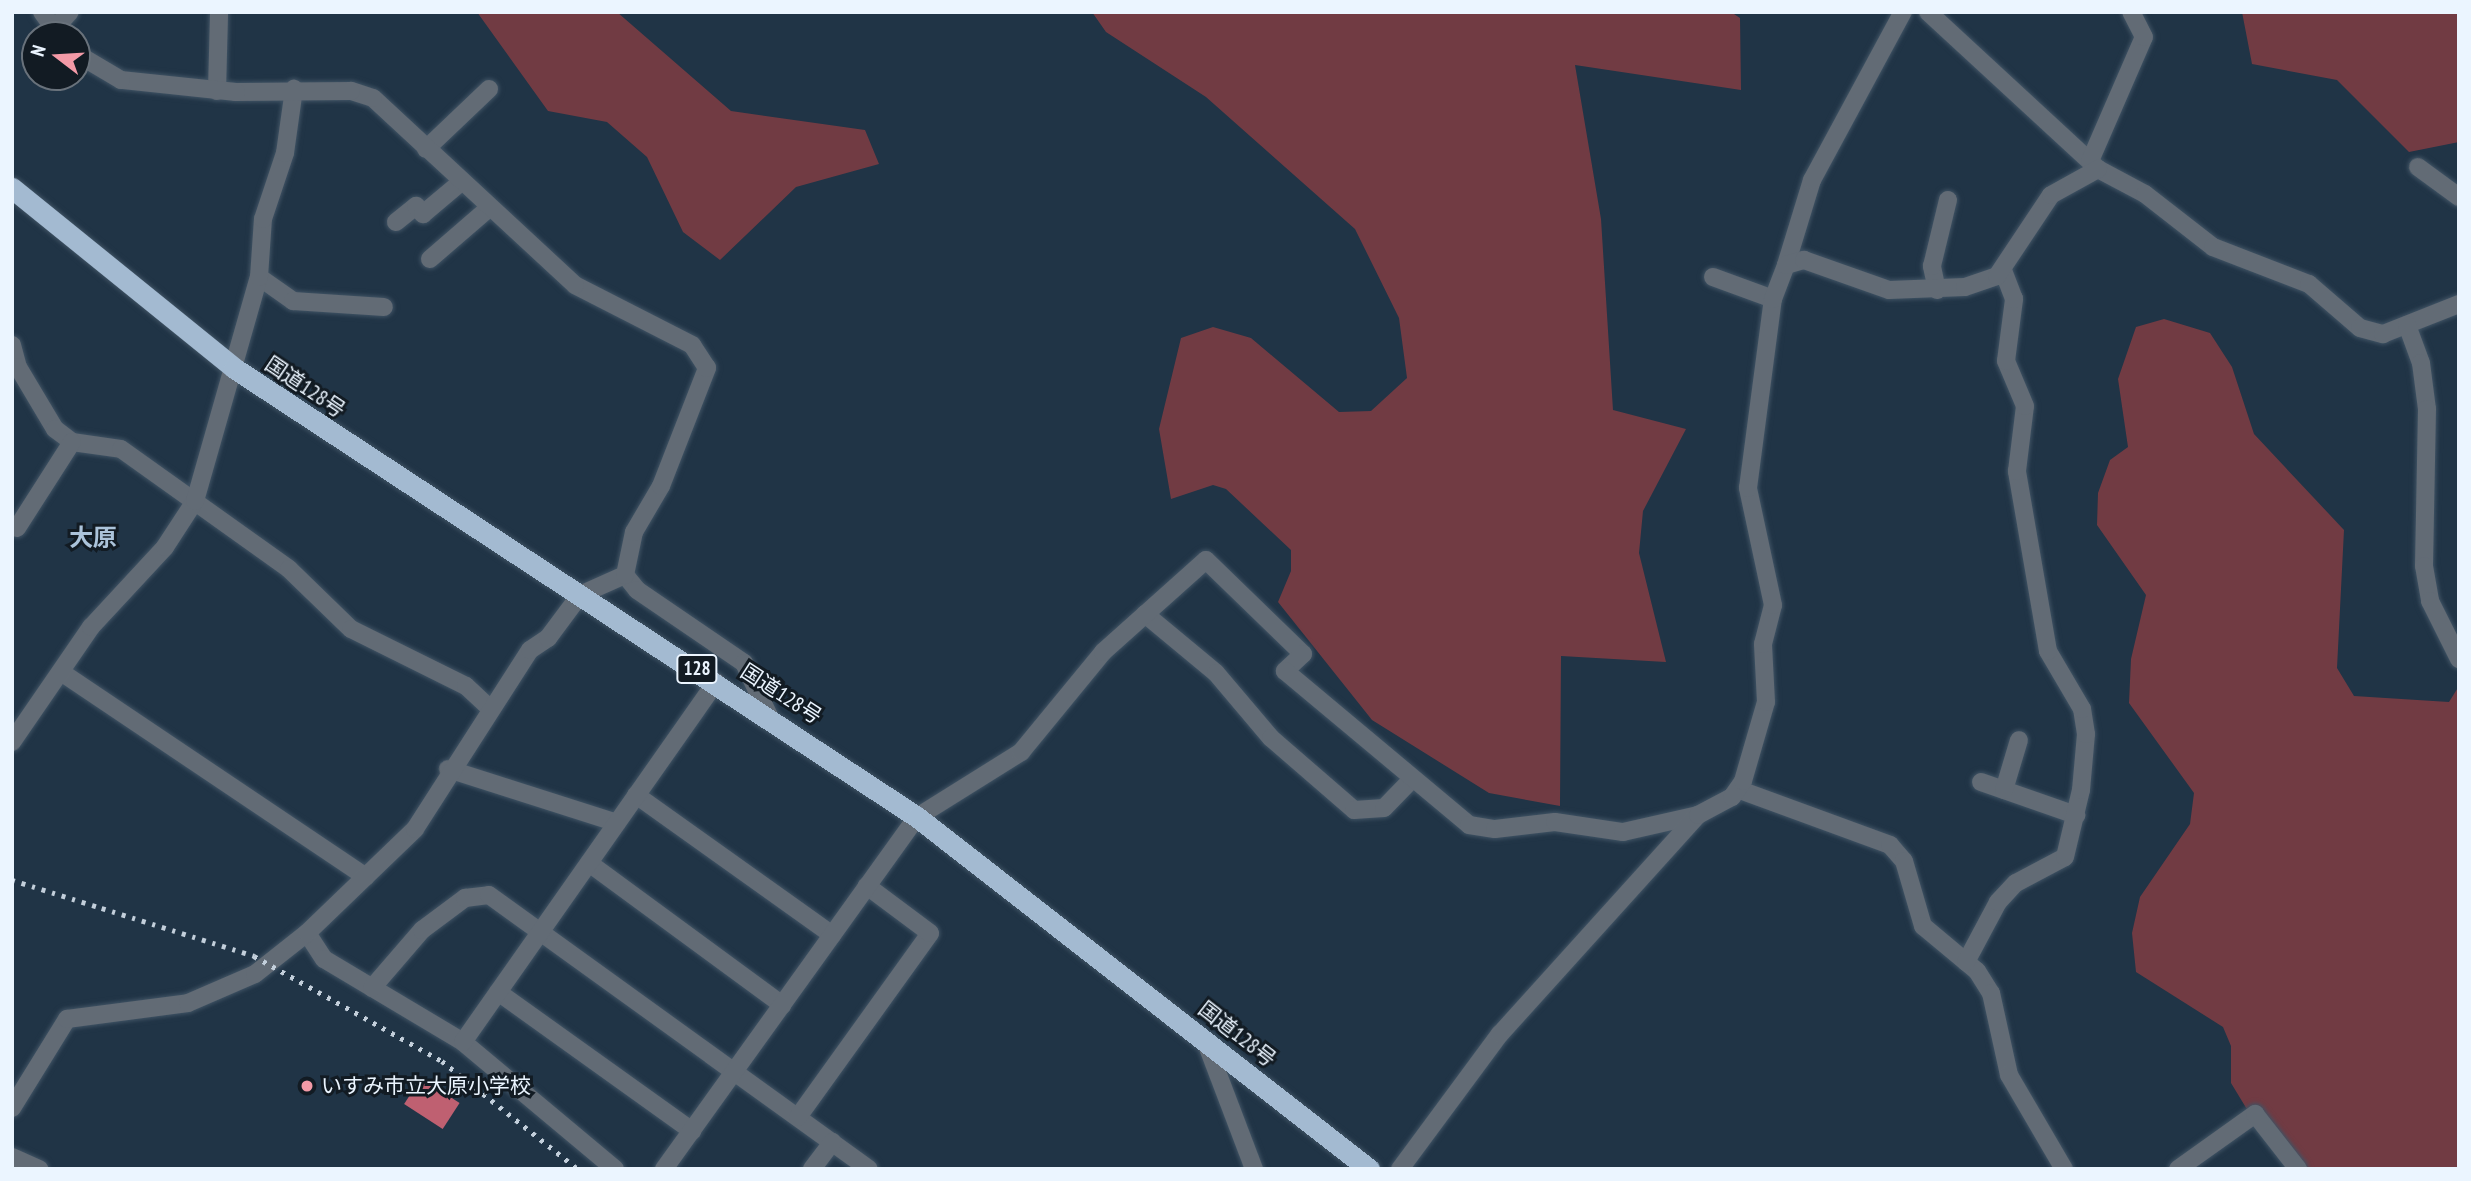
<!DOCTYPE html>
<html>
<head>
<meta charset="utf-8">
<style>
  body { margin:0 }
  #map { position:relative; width:2471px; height:1181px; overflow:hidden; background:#203446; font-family:"PT Sans Narrow","Noto Sans JP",sans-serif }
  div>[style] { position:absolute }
  .green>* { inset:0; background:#713b43 }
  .water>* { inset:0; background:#bf6071; transform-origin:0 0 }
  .roads { filter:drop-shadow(0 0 2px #405364) drop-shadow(0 0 2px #405364) }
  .minor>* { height:18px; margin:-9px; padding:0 9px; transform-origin:9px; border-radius:9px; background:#626b75 }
  .highway>* { height:21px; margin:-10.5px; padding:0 10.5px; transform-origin:10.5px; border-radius:10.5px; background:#a3bad1 }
  .rail>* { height:4.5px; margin-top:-2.25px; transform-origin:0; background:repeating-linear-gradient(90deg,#c3cfdb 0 3.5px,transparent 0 10.5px) }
  .dots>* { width:19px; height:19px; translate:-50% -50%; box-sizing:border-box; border:4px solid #121b23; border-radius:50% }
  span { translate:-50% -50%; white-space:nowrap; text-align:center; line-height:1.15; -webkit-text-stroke:6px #121b23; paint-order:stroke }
  .shield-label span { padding:2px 5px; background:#121b23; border:2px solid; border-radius:5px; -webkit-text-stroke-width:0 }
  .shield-label { font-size:19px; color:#ebf5ff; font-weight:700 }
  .street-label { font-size:21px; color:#ebf5ff }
  .poi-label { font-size:21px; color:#ebf5ff }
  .left { translate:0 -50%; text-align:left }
  .quarter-label { font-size:24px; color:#abc3da; font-weight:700 }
  .frame { position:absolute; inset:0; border:14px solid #ebf5ff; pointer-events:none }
  .north { position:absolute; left:21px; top:21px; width:70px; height:70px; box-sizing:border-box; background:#121b23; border:2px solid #69727b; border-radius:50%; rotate:287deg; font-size:19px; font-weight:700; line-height:28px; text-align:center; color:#ebf5ff }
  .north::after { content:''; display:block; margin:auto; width:24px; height:32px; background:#f39aa7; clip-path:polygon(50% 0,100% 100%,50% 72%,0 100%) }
</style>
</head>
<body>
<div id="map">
  <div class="green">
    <div style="clip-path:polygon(477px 12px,617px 12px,731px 111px,865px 130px,879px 164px,796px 187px,720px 260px,683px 232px,647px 157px,607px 122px,548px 111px)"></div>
    <div style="clip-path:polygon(1092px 12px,1731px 12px,1740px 18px,1741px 90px,1575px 65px,1601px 219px,1613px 410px,1686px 429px,1643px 511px,1639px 553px,1666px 662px,1561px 656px,1560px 806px,1489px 793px,1372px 720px,1278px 602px,1291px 571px,1291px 550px,1226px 489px,1213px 485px,1171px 499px,1159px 429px,1181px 338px,1213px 327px,1251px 338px,1339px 412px,1371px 411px,1407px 378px,1399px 318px,1355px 229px,1206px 97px,1106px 32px)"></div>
    <div style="clip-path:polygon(2242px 12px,2459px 12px,2459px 142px,2409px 152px,2337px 80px,2252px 64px)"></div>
    <div style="clip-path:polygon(2164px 319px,2210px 333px,2232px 367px,2254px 434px,2344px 530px,2337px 668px,2354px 696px,2449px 702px,2459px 686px,2459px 1169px,2309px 1169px,2297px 1163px,2265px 1139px,2231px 1083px,2231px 1046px,2223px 1027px,2136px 972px,2132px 933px,2140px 897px,2190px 824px,2194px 793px,2129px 703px,2131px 659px,2146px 595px,2097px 525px,2098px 493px,2110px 460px,2128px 447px,2118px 379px,2136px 327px)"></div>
  </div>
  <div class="water">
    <div style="left:421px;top:1078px;width:46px;height:31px;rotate:33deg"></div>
  </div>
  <div class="roads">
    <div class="minor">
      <div style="left:42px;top:12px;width:29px;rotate:54deg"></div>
      <div style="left:1928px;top:12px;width:231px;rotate:42.7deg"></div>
      <div style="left:2098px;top:169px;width:53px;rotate:28deg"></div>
      <div style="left:2145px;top:194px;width:86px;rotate:37.9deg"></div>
      <div style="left:2213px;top:247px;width:103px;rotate:21.1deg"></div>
      <div style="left:2309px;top:284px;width:67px;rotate:40.8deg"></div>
      <div style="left:2360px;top:328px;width:24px;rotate:15deg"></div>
      <div style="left:2383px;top:334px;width:82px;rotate:-21.5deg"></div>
      <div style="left:54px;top:29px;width:23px;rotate:-47deg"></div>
      <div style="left:217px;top:91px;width:79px;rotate:-88.5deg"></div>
      <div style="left:426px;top:149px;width:87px;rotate:-43.6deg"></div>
      <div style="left:2090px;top:161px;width:135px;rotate:-66.5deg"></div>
      <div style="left:2144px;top:37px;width:28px;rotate:-117deg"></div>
      <div style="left:2418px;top:167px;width:51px;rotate:36.2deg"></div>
      <div style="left:396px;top:222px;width:26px;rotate:-39deg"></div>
      <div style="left:416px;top:206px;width:11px;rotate:49deg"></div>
      <div style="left:423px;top:214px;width:50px;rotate:-40.1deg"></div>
      <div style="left:430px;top:259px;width:77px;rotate:-40.8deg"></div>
      <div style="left:1786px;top:265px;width:89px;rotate:-73deg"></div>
      <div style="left:1812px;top:180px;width:191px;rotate:-61.6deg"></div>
      <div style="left:259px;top:277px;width:42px;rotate:35.2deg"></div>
      <div style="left:293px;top:301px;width:91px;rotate:3.8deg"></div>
      <div style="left:1713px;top:277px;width:64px;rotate:20.1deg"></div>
      <div style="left:1937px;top:290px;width:25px;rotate:-102deg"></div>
      <div style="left:1932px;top:266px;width:68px;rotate:-76.4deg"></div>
      <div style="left:2407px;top:325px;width:40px;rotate:69.8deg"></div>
      <div style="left:2421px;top:363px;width:46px;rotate:82.6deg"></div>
      <div style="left:2427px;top:409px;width:157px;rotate:91.1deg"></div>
      <div style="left:2424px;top:566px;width:36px;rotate:80deg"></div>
      <div style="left:2430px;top:601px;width:65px;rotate:63.4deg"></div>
      <div style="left:12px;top:345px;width:23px;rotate:75deg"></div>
      <div style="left:18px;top:367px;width:72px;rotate:59.2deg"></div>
      <div style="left:55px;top:429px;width:21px;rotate:37deg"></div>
      <div style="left:72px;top:442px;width:49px;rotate:8.1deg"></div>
      <div style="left:121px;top:449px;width:206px;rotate:35.5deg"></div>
      <div style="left:289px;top:569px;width:86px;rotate:44.1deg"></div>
      <div style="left:351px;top:629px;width:128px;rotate:26.4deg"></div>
      <div style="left:466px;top:686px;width:33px;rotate:43deg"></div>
      <div style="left:17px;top:528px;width:102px;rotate:-57.4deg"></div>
      <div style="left:625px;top:575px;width:19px;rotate:51deg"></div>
      <div style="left:637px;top:590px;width:130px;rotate:34.3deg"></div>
      <div style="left:744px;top:663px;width:59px;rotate:64.7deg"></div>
      <div style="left:1145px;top:614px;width:92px;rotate:39.7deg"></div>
      <div style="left:1216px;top:673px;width:85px;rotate:49.8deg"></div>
      <div style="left:1271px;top:738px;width:110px;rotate:40.9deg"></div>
      <div style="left:1354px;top:810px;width:30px;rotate:-4deg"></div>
      <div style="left:1384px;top:808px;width:37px;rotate:-46deg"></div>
      <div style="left:61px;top:672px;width:367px;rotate:33.9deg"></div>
      <div style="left:12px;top:742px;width:140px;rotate:-55.5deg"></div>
      <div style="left:91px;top:627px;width:109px;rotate:-47.2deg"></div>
      <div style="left:165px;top:547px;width:55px;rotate:-56.9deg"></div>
      <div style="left:195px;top:501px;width:233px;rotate:-74.1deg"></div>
      <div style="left:259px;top:277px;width:58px;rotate:-86.1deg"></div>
      <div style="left:263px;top:219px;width:70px;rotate:-71.6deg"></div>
      <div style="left:285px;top:153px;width:65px;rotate:-82deg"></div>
      <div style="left:448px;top:769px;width:177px;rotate:17.7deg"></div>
      <div style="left:1981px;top:782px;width:101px;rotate:19.2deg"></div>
      <div style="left:1740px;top:790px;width:160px;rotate:20.1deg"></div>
      <div style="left:1890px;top:845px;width:21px;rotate:49deg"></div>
      <div style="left:1904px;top:861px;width:68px;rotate:73.7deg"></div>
      <div style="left:1923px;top:926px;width:70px;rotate:39.8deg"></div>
      <div style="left:1977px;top:971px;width:26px;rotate:58deg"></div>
      <div style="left:1991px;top:993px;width:84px;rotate:77.6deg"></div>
      <div style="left:2009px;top:1075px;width:109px;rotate:59.7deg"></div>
      <div style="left:2004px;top:790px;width:52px;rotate:-73.3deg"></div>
      <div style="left:636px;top:795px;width:241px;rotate:35.5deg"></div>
      <div style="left:589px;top:863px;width:240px;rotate:36.3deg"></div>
      <div style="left:307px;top:933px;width:31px;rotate:57deg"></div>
      <div style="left:324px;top:959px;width:162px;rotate:30.8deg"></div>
      <div style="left:463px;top:1042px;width:198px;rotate:39.9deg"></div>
      <div style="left:1966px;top:962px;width:68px;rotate:-61.9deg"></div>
      <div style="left:1998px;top:902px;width:26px;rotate:-47deg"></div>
      <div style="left:2016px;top:883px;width:55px;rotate:-28deg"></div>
      <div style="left:2065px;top:857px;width:69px;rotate:-76.6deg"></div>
      <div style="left:2081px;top:790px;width:56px;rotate:-84.9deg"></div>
      <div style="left:2086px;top:734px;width:25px;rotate:-99deg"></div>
      <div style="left:2082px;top:709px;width:67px;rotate:-120.4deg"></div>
      <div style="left:2048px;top:651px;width:183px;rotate:-99.8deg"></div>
      <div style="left:2017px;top:471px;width:65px;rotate:-83deg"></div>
      <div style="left:2025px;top:406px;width:49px;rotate:-112.9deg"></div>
      <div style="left:2006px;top:361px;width:63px;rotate:-82.6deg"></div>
      <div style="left:2014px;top:299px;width:31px;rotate:-111deg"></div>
      <div style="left:372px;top:988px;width:77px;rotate:-49.2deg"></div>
      <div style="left:422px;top:930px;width:54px;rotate:-36.7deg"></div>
      <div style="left:465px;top:898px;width:24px;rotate:-7deg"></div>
      <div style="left:489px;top:895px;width:468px;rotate:35.8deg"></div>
      <div style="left:498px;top:992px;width:239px;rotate:35.6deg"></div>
      <div style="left:1205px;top:1040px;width:138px;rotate:69.2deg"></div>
      <div style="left:463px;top:1042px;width:440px;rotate:-54.9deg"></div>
      <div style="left:12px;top:1108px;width:105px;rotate:-58.3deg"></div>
      <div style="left:67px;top:1019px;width:122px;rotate:-7.5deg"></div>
      <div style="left:188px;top:1003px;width:73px;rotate:-23.4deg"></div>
      <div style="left:255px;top:974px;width:66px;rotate:-38.3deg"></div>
      <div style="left:307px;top:933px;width:150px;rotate:-43.9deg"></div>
      <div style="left:415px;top:829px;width:213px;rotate:-57.3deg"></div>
      <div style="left:530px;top:650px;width:22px;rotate:-34deg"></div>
      <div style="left:548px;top:638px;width:54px;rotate:-53.3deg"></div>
      <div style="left:580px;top:595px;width:49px;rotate:-24deg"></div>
      <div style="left:625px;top:575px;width:44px;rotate:-78.2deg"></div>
      <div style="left:634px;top:532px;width:53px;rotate:-59.6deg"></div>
      <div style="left:661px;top:486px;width:127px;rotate:-68.7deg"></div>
      <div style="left:707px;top:368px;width:27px;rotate:-123deg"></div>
      <div style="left:692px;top:345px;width:131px;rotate:-152.9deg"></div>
      <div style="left:575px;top:285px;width:275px;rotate:-137.2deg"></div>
      <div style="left:373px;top:98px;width:23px;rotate:-162deg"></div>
      <div style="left:351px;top:91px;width:115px;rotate:179.5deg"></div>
      <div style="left:236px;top:92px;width:116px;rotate:-174deg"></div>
      <div style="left:121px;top:80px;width:51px;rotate:-149.4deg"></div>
      <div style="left:798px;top:1117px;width:226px;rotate:-54.3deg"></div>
      <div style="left:930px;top:933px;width:79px;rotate:-143.3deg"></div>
      <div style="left:12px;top:1157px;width:30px;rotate:24deg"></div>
      <div style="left:664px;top:1169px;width:433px;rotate:-54.3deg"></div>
      <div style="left:917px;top:817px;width:123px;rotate:-32deg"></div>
      <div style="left:1021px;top:752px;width:129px;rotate:-50.6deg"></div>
      <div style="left:1103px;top:652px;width:138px;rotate:-41.8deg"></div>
      <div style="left:1206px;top:560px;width:135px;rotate:44.1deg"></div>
      <div style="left:1303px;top:654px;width:25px;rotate:137deg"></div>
      <div style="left:1285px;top:671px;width:240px;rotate:39.9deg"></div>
      <div style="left:1469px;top:825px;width:26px;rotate:9deg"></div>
      <div style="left:1495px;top:829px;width:60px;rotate:-6.7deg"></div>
      <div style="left:1555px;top:822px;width:69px;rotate:8.4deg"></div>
      <div style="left:1623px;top:832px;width:77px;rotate:-12.8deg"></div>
      <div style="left:812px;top:1169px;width:34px;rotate:-53deg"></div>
      <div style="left:1400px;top:1169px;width:168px;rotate:-53.5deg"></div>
      <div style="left:1500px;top:1034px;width:295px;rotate:-47.9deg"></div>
      <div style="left:1698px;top:815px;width:38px;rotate:-28deg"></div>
      <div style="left:1732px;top:797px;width:19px;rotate:-55deg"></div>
      <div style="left:1743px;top:781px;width:82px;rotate:-73.8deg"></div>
      <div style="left:1766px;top:702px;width:58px;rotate:-93deg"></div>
      <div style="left:1763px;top:644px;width:40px;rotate:-75.6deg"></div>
      <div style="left:1773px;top:605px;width:120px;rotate:-102.1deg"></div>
      <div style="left:1748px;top:488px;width:191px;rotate:-82.5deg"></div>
      <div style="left:1773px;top:299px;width:36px;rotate:-69deg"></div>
      <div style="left:1786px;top:265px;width:19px;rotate:-16deg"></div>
      <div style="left:1804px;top:260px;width:90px;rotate:19.4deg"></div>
      <div style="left:1889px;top:290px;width:76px;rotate:-2.3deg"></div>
      <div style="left:1965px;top:287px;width:34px;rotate:-19deg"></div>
      <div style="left:1997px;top:276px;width:97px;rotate:-56.3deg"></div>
      <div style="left:2051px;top:195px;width:54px;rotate:-29deg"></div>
      <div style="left:2178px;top:1169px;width:95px;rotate:-35.5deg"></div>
      <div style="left:2255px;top:1114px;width:70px;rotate:52deg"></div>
    </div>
    <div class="highway">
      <div style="left:12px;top:188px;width:286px;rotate:39deg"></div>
      <div style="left:234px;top:368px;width:817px;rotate:33.32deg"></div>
      <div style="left:917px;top:817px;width:573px;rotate:37.91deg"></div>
    </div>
  </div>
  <div class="rail">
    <div style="left:12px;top:880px;width:254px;rotate:17.4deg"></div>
    <div style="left:254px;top:956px;width:215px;rotate:29.2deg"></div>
    <div style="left:442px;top:1061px;width:174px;rotate:38.5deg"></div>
  </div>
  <div class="dots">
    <div style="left:307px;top:1086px;background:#f39aa7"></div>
  </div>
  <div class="shield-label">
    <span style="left:697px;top:669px">128</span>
  </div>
  <div class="street-label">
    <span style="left:305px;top:387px;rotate:34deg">国道128号</span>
    <span style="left:781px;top:694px;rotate:33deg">国道128号</span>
    <span style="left:1237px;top:1034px;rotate:38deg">国道128号</span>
  </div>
  <div class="poi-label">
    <span class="left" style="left:321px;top:1086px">いすみ市立大原小学校</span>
  </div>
  <div class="quarter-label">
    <span style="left:93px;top:538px">大原</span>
  </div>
  <div class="frame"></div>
  <div class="north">N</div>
</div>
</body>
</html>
